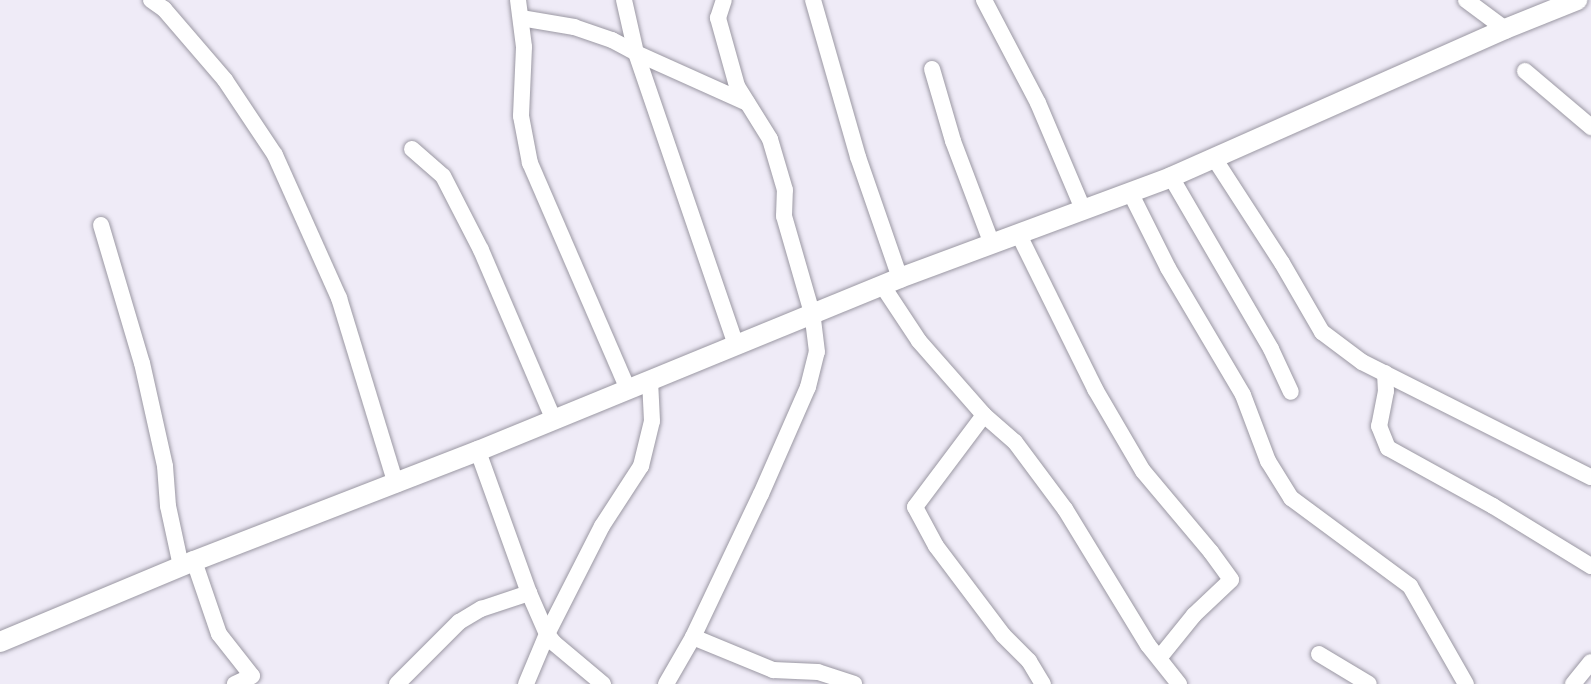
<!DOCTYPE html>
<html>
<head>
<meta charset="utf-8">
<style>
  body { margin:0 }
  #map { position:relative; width:1591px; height:684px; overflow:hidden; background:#efebf7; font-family:"Zilla Slab",serif }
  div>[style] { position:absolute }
  .roads { filter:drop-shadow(0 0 2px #9b98a3) drop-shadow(0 0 2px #9b98a3) }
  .minor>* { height:16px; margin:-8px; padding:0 8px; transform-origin:8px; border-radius:8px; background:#fff }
  .tertiary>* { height:20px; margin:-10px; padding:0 10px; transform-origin:10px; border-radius:10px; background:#fff }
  span { translate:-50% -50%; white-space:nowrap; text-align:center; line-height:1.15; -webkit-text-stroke:4.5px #efebf7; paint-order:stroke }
</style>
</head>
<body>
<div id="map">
  <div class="roads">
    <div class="minor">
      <div style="left:151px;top:0;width:16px;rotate:35deg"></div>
      <div style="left:164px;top:9px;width:94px;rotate:49.3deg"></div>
      <div style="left:225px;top:80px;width:90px;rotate:56.3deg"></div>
      <div style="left:275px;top:155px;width:157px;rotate:65.9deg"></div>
      <div style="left:339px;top:298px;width:195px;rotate:73deg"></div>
      <div style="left:518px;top:0;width:47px;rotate:82.7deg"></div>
      <div style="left:524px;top:47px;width:69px;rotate:92.5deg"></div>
      <div style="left:521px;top:116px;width:48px;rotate:79.2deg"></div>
      <div style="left:530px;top:163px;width:246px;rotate:66.6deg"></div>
      <div style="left:624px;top:0;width:54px;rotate:77.2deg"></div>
      <div style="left:636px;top:53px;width:122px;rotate:24.2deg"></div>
      <div style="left:813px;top:0;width:163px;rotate:74deg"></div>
      <div style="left:858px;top:157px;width:128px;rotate:70.9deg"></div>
      <div style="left:984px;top:0;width:116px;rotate:62.3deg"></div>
      <div style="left:1038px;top:103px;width:115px;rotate:67deg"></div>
      <div style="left:1466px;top:0;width:49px;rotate:36.6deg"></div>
      <div style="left:521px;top:18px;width:54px;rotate:9.6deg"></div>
      <div style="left:574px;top:27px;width:40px;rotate:18.9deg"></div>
      <div style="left:612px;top:40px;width:27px;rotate:28deg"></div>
      <div style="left:636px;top:53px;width:309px;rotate:71.1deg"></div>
      <div style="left:932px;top:69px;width:75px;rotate:73.7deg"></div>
      <div style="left:953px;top:141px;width:110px;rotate:69.3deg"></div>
      <div style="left:1525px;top:71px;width:87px;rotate:40.3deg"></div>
      <div style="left:412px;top:149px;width:41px;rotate:41.1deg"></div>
      <div style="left:443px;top:176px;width:83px;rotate:62.8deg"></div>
      <div style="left:481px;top:250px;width:185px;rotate:66.8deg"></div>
      <div style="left:1214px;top:158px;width:125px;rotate:57.1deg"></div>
      <div style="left:1282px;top:263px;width:80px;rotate:59.9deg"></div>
      <div style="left:1322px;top:332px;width:50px;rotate:36.9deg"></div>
      <div style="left:1362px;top:362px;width:256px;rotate:26.7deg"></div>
      <div style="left:1171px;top:177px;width:199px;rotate:59.8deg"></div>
      <div style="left:1271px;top:349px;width:47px;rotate:65.1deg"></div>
      <div style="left:1130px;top:192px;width:85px;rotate:63.4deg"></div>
      <div style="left:1168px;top:268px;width:147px;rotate:59.4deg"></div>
      <div style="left:1243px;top:395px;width:71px;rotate:69.3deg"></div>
      <div style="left:1268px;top:461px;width:44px;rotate:58.1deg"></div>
      <div style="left:1291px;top:498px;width:148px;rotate:36.5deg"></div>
      <div style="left:1410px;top:586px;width:113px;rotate:60.3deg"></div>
      <div style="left:101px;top:225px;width:144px;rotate:73.5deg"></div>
      <div style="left:142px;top:363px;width:106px;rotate:77.4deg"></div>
      <div style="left:165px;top:466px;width:40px;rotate:85.7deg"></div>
      <div style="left:168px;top:506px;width:61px;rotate:77.8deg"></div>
      <div style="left:1018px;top:233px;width:174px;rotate:63.7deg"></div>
      <div style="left:1095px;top:389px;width:95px;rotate:59.7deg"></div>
      <div style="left:1143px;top:471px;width:106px;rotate:50deg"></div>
      <div style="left:1211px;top:552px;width:34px;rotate:54deg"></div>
      <div style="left:1231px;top:580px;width:51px;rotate:136.6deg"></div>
      <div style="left:1194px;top:615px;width:54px;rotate:129deg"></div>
      <div style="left:882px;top:285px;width:67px;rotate:56.5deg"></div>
      <div style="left:919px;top:341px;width:98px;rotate:48.7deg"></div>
      <div style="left:984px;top:415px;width:41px;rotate:41.1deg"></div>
      <div style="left:1015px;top:442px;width:84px;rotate:53.3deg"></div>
      <div style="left:1065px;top:509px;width:159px;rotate:58.6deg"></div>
      <div style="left:1148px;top:645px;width:50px;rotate:51.5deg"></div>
      <div style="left:1385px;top:373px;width:18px;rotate:87deg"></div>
      <div style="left:1386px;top:391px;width:36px;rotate:101deg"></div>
      <div style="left:1379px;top:426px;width:24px;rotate:68deg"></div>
      <div style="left:1388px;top:448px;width:120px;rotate:28.9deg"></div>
      <div style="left:1493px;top:506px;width:115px;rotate:31.5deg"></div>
      <div style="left:984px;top:415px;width:115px;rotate:126.9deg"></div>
      <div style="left:915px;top:507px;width:44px;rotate:61.7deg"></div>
      <div style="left:936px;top:546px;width:111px;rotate:53deg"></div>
      <div style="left:1003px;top:635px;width:37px;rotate:45deg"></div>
      <div style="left:1029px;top:661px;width:27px;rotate:59deg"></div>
      <div style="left:194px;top:561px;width:77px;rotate:71.1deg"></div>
      <div style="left:219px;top:634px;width:53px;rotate:51.8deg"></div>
      <div style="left:252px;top:676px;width:19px;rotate:155deg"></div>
      <div style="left:529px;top:593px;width:45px;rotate:66.3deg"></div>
      <div style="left:547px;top:634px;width:11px;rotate:52deg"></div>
      <div style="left:554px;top:643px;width:64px;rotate:39.9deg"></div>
      <div style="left:693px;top:637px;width:87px;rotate:22.4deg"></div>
      <div style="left:773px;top:670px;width:45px;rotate:2.5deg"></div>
      <div style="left:818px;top:672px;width:38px;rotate:18deg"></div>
      <div style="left:1319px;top:654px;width:58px;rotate:31deg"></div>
      <div style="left:397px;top:684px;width:88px;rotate:-45deg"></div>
      <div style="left:459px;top:622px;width:26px;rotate:-31deg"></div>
      <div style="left:481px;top:609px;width:51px;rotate:-18.4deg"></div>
      <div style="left:529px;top:593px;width:151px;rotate:-109.8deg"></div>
      <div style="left:526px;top:684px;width:54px;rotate:-67.2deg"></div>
      <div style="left:547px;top:634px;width:121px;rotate:-63deg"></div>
      <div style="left:602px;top:526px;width:72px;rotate:-57deg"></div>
      <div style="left:641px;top:466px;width:46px;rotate:-76.3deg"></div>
      <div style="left:652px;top:421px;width:41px;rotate:-92.8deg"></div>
      <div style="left:666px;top:684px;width:54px;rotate:-60.1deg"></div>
      <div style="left:693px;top:637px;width:158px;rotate:-64.6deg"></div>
      <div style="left:761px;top:494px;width:117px;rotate:-66.3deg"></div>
      <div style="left:808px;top:387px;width:36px;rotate:-76deg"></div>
      <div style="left:817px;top:352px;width:39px;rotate:-97deg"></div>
      <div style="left:812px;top:313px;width:101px;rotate:-106.1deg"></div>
      <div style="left:784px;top:216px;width:26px;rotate:-88deg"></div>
      <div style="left:785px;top:190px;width:53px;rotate:-106.4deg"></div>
      <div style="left:770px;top:139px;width:62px;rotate:-121.9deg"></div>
      <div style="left:737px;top:86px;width:71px;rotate:-105.6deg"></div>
      <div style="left:718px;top:18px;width:19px;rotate:-72deg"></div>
      <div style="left:1573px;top:684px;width:28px;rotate:-51deg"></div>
    </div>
    <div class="tertiary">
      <div style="left:0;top:642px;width:210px;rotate:-22.7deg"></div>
      <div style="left:194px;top:561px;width:305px;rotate:-21.2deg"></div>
      <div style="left:478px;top:451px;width:456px;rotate:-22.3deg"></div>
      <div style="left:900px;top:278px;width:289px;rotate:-20.4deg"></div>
      <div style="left:1171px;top:177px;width:365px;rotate:-23.9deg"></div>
      <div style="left:1505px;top:29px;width:78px;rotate:-21.9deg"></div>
    </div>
  </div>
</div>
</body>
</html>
